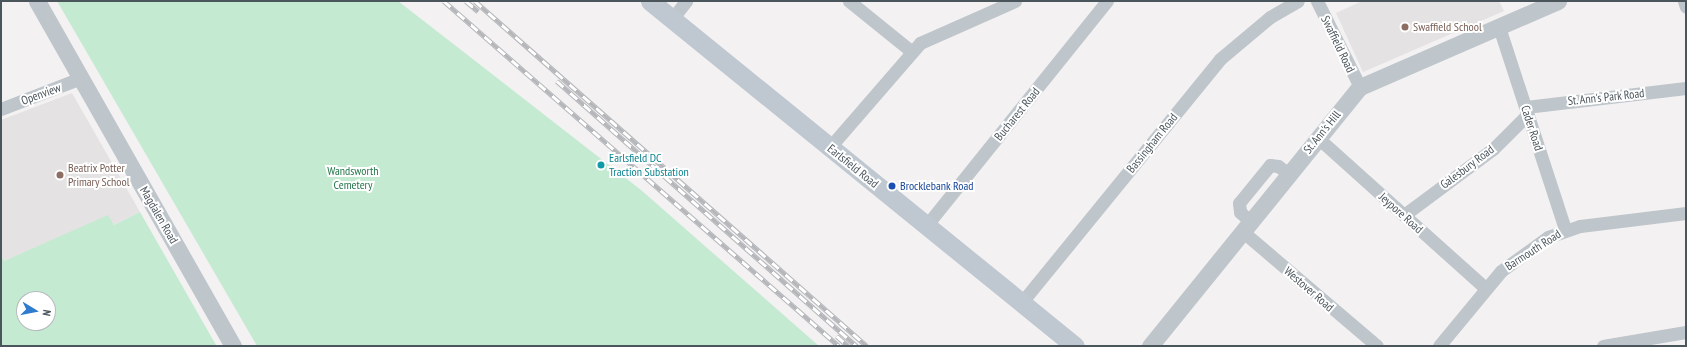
<!DOCTYPE html>
<html>
<head>
<meta charset="utf-8">
<style>
  body { margin:0 }
  #map { position:relative; width:1687px; height:347px; overflow:hidden; background:#f3f1f1; font-family:"PT Sans Narrow",sans-serif }
  div>[style] { position:absolute }
  .education>* { inset:0; background:#e4e2e2 }
  .green>* { inset:0; background:#c5ead2 }
  .minor>* { height:13px; margin:-6.5px; padding:0 6.5px; transform-origin:6.5px; border-radius:6.5px; background:#bec5cb }
  .tertiary>* { height:17px; margin:-8.5px; padding:0 8.5px; transform-origin:8.5px; border-radius:8.5px; background:#bec5cb }
  .secondary>* { height:19px; margin:-9.5px; padding:0 9.5px; transform-origin:9.5px; border-radius:9.5px; background:#bfc8d0 }
  .rail>* { height:4.5px; margin-top:-2.25px; transform-origin:0; background:repeating-linear-gradient(90deg,#fff 0 9px,#b4b6ba 0 18px); box-sizing:border-box; border-block:1px solid #b4b6ba }
  .dots>* { width:11px; height:11px; translate:-50% -50%; box-sizing:border-box; border:2px solid #fff; border-radius:50% }
  span { translate:-50% -50%; white-space:nowrap; text-align:center; line-height:1.15; -webkit-text-stroke:4px #fff; paint-order:stroke }
  .education-label { font-size:12px; color:#785e54 }
  .left { translate:0 -50%; text-align:left }
  .street-label { font-size:12px; color:#4b555c }
  .culture-label { font-size:12px; color:#0d838f }
  .park-label { font-size:12px; color:#237648 }
  .transit-label { font-size:12px; color:#164399 }
  .frame { position:absolute; inset:0; border:2px solid #4b555c; pointer-events:none }
  .north { position:absolute; left:16px; top:291px; width:40px; height:40px; box-sizing:border-box; background:#fff; border:1px solid #b7bbbe; border-radius:50%; rotate:100deg; font-size:11px; font-weight:700; line-height:16px; text-align:center; color:#4b555c }
  .north::after { content:''; display:block; margin:auto; width:14px; height:18px; background:#2f7cce; clip-path:polygon(50% 0,100% 100%,50% 72%,0 100%) }
</style>
</head>
<body>
<div id="map">
  <div class="education">
    <div style="clip-path:polygon(1362px 1px,1499px 1px,1504px 11px,1363px 72px,1336px 13px)"></div>
    <div style="clip-path:polygon(72px 93px,140px 212px,114px 225px,108px 216px,4px 261px,1px 255px,1px 120px)"></div>
  </div>
  <div class="green">
    <div style="clip-path:polygon(57px 1px,398px 1px,641px 190px,819px 346px,257px 346px)"></div>
    <div style="clip-path:polygon(evenodd,140px 212px,216px 345px,1px 346px,1px 255px,4px 261px,108px 215px,114px 225px,140px 212px,24px 299px,48px 299px,48px 323px,24px 323px,24px 299px)"></div>
  </div>
  <div class="minor">
    <div style="left:849px;top:1px;width:80px;rotate:38.9deg"></div>
    <div style="left:1317px;top:1px;width:96px;rotate:63.4deg"></div>
    <div style="left:1684px;top:1px;width:6px;rotate:72deg"></div>
    <div style="left:672px;top:19px;width:23px;rotate:-52deg"></div>
    <div style="left:1499px;top:27px;width:213px;rotate:71.9deg"></div>
    <div style="left:1526px;top:107px;width:161px;rotate:-6.8deg"></div>
    <div style="left:1px;top:109px;width:86px;rotate:-21.2deg"></div>
    <div style="left:1318px;top:138px;width:223px;rotate:41.9deg"></div>
    <div style="left:830px;top:147px;width:138px;rotate:-49.1deg"></div>
    <div style="left:920px;top:43px;width:104px;rotate:-23.9deg"></div>
    <div style="left:1404px;top:215px;width:111px;rotate:-36.6deg"></div>
    <div style="left:1493px;top:149px;width:49px;rotate:-45deg"></div>
    <div style="left:1250px;top:221px;width:13px;rotate:-138deg"></div>
    <div style="left:1240px;top:212px;width:9px;rotate:-96deg"></div>
    <div style="left:1239px;top:203px;width:49px;rotate:-50.8deg"></div>
    <div style="left:1270px;top:165px;width:8px;rotate:7deg"></div>
    <div style="left:1278px;top:166px;width:14px;rotate:36deg"></div>
    <div style="left:926px;top:226px;width:289px;rotate:-51.2deg"></div>
    <div style="left:1242px;top:231px;width:177px;rotate:40.4deg"></div>
    <div style="left:1022px;top:302px;width:313px;rotate:-50.8deg"></div>
    <div style="left:1220px;top:59px;width:65px;rotate:-40deg"></div>
    <div style="left:1270px;top:17px;width:32px;rotate:-30deg"></div>
    <div style="left:1439px;top:346px;width:97px;rotate:-50.4deg"></div>
    <div style="left:1501px;top:271px;width:58px;rotate:-35.9deg"></div>
    <div style="left:1548px;top:237px;width:34px;rotate:-19deg"></div>
    <div style="left:1580px;top:226px;width:107px;rotate:-7deg"></div>
    <div style="left:1603px;top:346px;width:84px;rotate:-9.6deg"></div>
  </div>
  <div class="tertiary">
    <div style="left:37px;top:1px;width:397px;rotate:60.4deg"></div>
    <div style="left:1150px;top:346px;width:333px;rotate:-51deg"></div>
    <div style="left:1360px;top:87px;width:216px;rotate:-23.5deg"></div>
  </div>
  <div class="secondary">
    <div style="left:650px;top:1px;width:547px;rotate:39.07deg"></div>
  </div>
  <div class="rail">
    <div style="left:444px;top:1px;width:524px;rotate:41.13deg"></div>
    <div style="left:466px;top:1px;width:16px;rotate:40deg"></div>
    <div style="left:475px;top:1px;width:522px;rotate:41.35deg"></div>
    <div style="left:557px;top:81px;width:400px;rotate:41.5deg"></div>
    <div style="left:837px;top:336px;width:15px;rotate:42deg"></div>
  </div>
  <div class="dots">
    <div style="left:1405px;top:27px;background:#8d6e63"></div>
    <div style="left:601px;top:165px;background:#0f9aa8"></div>
    <div style="left:60px;top:175px;background:#8d6e63"></div>
    <div style="left:892px;top:186px;background:#1a4fb4"></div>
  </div>
  <div class="education-label">
    <span class="left" style="left:1413px;top:27px">Swaffield School</span>
    <span class="left" style="left:68px;top:175px">Beatrix Potter<br>Primary School</span>
  </div>
  <div class="street-label">
    <span style="left:1338px;top:44px;rotate:64deg">Swaffield Road</span>
    <span style="left:41px;top:94px;rotate:-20deg">Openview</span>
    <span style="left:1606px;top:97px;rotate:-6deg">St. Ann's Park Road</span>
    <span style="left:1017px;top:114px;rotate:-51deg">Bucharest Road</span>
    <span style="left:1532px;top:128px;rotate:72deg">Cader Road</span>
    <span style="left:1322px;top:132px;rotate:-51deg">St. Ann's Hill</span>
    <span style="left:1152px;top:143px;rotate:-51deg">Bassingham Road</span>
    <span style="left:853px;top:166px;rotate:39deg">Earlsfield Road</span>
    <span style="left:1467px;top:167px;rotate:-37deg">Galesbury Road</span>
    <span style="left:1401px;top:213px;rotate:42deg">Jeypore Road</span>
    <span style="left:159px;top:215px;rotate:60deg">Magdalen Road</span>
    <span style="left:1533px;top:250px;rotate:-33deg">Barmouth Road</span>
    <span style="left:1309px;top:289px;rotate:41deg">Westover Road</span>
  </div>
  <div class="culture-label">
    <span class="left" style="left:609px;top:165px">Earlsfield DC<br>Traction Substation</span>
  </div>
  <div class="park-label">
    <span style="left:353px;top:178px">Wandsworth<br>Cemetery</span>
  </div>
  <div class="transit-label">
    <span class="left" style="left:900px;top:186px">Brocklebank Road</span>
  </div>
  <div class="frame"></div>
  <div class="north">N</div>
</div>
</body>
</html>
